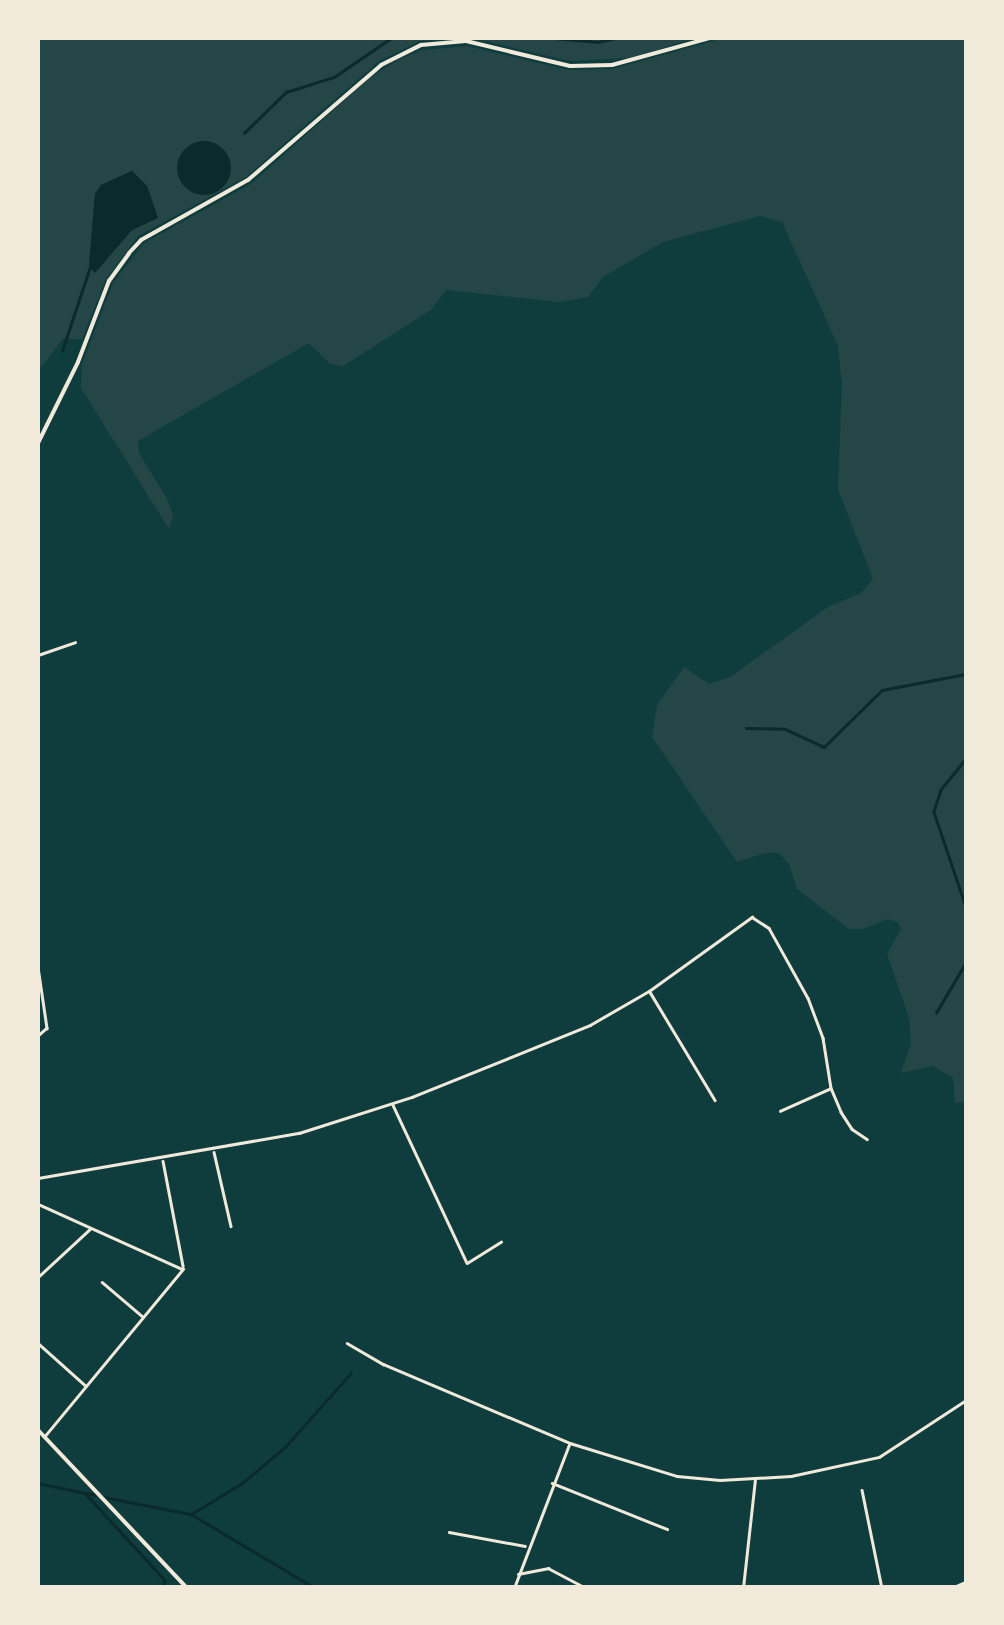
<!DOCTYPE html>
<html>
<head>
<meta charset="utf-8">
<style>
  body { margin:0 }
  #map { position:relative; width:1004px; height:1625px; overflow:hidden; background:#0f3d3e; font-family:"Golos Text",sans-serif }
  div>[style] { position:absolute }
  .green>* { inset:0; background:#244646 }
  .water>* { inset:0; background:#0a2a2b }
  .round { border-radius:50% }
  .stream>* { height:2.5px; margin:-1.25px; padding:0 1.25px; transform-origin:1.25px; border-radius:1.25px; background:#0a2a2b }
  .minor>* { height:2.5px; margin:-1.25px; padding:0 1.25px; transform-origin:1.25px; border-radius:1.25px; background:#f1e9da }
  .tertiary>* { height:4px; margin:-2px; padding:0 2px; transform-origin:2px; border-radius:2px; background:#f1e9da }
  .secondary>* { height:4px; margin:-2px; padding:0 2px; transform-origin:2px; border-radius:2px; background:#f1e9da }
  span { translate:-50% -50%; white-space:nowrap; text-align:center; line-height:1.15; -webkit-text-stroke:8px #f1e9da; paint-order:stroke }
  .frame { position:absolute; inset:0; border:40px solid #f1e9da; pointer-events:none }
</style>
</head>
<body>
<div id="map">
  <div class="green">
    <div style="clip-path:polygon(evenodd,38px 38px,460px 38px,420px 41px,379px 61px,246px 177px,138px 236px,106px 279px,82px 339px,63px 339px,38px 371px,38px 38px,132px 171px,147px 186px,158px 218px,132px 230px,95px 272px,89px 266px,95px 194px,101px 185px,132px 171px)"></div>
    <div style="clip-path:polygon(471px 38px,695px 38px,630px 58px,570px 61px)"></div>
    <div style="clip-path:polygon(724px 38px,966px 38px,966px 1102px,955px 1103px,953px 1078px,933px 1066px,901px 1073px,911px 1044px,909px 1018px,887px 954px,901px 929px,898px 922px,887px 919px,863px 929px,849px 929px,797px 889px,789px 864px,779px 853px,765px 853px,737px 862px,652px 737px,657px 705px,684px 667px,709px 684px,730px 677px,828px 607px,861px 593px,873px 579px,838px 489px,842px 385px,838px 346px,782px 222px,760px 216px,663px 242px,603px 277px,588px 297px,559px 302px,446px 290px,431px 310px,343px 366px,330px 364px,309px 343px,138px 441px,139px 453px,167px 499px,173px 515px,169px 529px,81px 388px,82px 364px,113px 283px,144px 243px,251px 184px,372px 76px,400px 59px,422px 50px,466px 46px,569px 70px,612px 69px)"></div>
  </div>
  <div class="water">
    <div class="round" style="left:177px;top:141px;width:54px;height:54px"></div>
    <div style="clip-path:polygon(132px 171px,147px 186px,158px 218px,132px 230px,95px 273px,89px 266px,95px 194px,101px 185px)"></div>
  </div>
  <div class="stream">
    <div style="left:554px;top:38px;width:44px;rotate:5.2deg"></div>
    <div style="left:598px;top:42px;width:17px;rotate:-13deg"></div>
    <div style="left:244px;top:133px;width:59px;rotate:-44.3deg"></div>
    <div style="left:286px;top:92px;width:50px;rotate:-17.4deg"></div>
    <div style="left:334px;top:77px;width:69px;rotate:-34.4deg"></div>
    <div style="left:62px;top:351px;width:89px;rotate:-71.6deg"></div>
    <div style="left:746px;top:728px;width:39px;rotate:1deg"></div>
    <div style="left:785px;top:729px;width:43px;rotate:24.8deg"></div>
    <div style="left:824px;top:747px;width:81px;rotate:-44.5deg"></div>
    <div style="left:882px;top:690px;width:86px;rotate:-10.8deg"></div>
    <div style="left:966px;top:759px;width:40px;rotate:129deg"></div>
    <div style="left:941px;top:790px;width:23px;rotate:108deg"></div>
    <div style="left:934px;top:812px;width:100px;rotate:71.4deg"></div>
    <div style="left:966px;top:984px;width:69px;rotate:90deg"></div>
    <div style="left:936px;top:1013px;width:59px;rotate:-59.5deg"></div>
    <div style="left:38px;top:1483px;width:48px;rotate:12deg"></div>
    <div style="left:85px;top:1493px;width:118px;rotate:47.4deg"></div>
    <div style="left:165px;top:1580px;width:8px;rotate:104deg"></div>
    <div style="left:85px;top:1493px;width:11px;rotate:10deg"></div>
    <div style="left:104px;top:1497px;width:89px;rotate:11.1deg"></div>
    <div style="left:191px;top:1514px;width:58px;rotate:-31deg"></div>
    <div style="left:241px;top:1484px;width:57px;rotate:-40.1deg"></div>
    <div style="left:285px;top:1447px;width:99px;rotate:-48.3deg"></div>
    <div style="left:191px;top:1514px;width:144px;rotate:30.8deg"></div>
  </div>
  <div class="minor">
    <div style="left:38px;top:655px;width:39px;rotate:-19deg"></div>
    <div style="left:38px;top:967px;width:62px;rotate:81.6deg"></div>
    <div style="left:47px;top:1028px;width:12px;rotate:138deg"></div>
    <div style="left:650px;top:992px;width:126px;rotate:59deg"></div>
    <div style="left:393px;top:1105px;width:174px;rotate:64.9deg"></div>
    <div style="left:467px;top:1263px;width:40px;rotate:-32deg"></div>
    <div style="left:780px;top:1111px;width:54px;rotate:-24.2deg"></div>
    <div style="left:214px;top:1152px;width:76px;rotate:77.1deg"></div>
    <div style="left:163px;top:1161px;width:107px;rotate:79.2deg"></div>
    <div style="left:38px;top:1178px;width:265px;rotate:-9.8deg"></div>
    <div style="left:299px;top:1133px;width:119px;rotate:-17.7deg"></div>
    <div style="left:412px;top:1097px;width:192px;rotate:-22deg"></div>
    <div style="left:590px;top:1025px;width:68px;rotate:-30deg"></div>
    <div style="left:649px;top:991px;width:127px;rotate:-35.7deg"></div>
    <div style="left:752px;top:917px;width:20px;rotate:33deg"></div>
    <div style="left:769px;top:928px;width:80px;rotate:60.9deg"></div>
    <div style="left:808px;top:998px;width:43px;rotate:69.4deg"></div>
    <div style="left:823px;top:1038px;width:51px;rotate:80.9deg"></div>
    <div style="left:831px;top:1088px;width:26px;rotate:67deg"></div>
    <div style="left:841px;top:1112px;width:20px;rotate:57deg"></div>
    <div style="left:852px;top:1129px;width:18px;rotate:34deg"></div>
    <div style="left:38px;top:1204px;width:158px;rotate:24.3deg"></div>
    <div style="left:38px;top:1277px;width:71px;rotate:-42.7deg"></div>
    <div style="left:102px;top:1282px;width:52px;rotate:40.4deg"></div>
    <div style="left:347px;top:1343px;width:42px;rotate:30.3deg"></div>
    <div style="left:383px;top:1364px;width:203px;rotate:22.9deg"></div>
    <div style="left:570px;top:1443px;width:112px;rotate:17.1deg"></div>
    <div style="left:677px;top:1476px;width:43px;rotate:5.3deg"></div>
    <div style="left:720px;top:1480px;width:71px;rotate:-3.2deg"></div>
    <div style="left:791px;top:1476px;width:90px;rotate:-12.2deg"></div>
    <div style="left:879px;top:1457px;width:104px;rotate:-33.2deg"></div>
    <div style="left:39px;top:1344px;width:62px;rotate:41.7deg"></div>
    <div style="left:44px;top:1437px;width:218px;rotate:-50.4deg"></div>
    <div style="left:552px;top:1483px;width:124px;rotate:21.8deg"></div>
    <div style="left:862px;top:1490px;width:100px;rotate:78.5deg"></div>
    <div style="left:449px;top:1532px;width:77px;rotate:10.4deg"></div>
    <div style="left:518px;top:1574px;width:31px;rotate:-11deg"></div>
    <div style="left:548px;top:1568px;width:43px;rotate:27.8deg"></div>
    <div style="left:514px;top:1588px;width:153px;rotate:-69deg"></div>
    <div style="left:743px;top:1588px;width:109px;rotate:-83.7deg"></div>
  </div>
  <div class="tertiary">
    <div style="left:38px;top:443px;width:90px;rotate:-63.7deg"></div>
    <div style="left:78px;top:362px;width:87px;rotate:-69.1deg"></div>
    <div style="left:109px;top:281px;width:34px;rotate:-54deg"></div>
    <div style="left:129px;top:253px;width:18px;rotate:-47deg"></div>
    <div style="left:141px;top:240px;width:123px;rotate:-29.3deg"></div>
    <div style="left:248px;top:180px;width:176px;rotate:-40.8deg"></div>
    <div style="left:381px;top:65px;width:45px;rotate:-26.6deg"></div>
    <div style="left:421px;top:45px;width:45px;rotate:-5.1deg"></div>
    <div style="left:466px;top:41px;width:107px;rotate:13.5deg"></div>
    <div style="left:570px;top:66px;width:42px;rotate:-1.4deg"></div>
    <div style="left:612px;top:65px;width:102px;rotate:-15.4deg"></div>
  </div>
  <div class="secondary">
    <div style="left:38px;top:1430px;width:217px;rotate:46.7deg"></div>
    <div style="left:954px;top:1588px;width:13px;rotate:-23deg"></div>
  </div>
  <div class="frame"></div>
</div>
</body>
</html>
